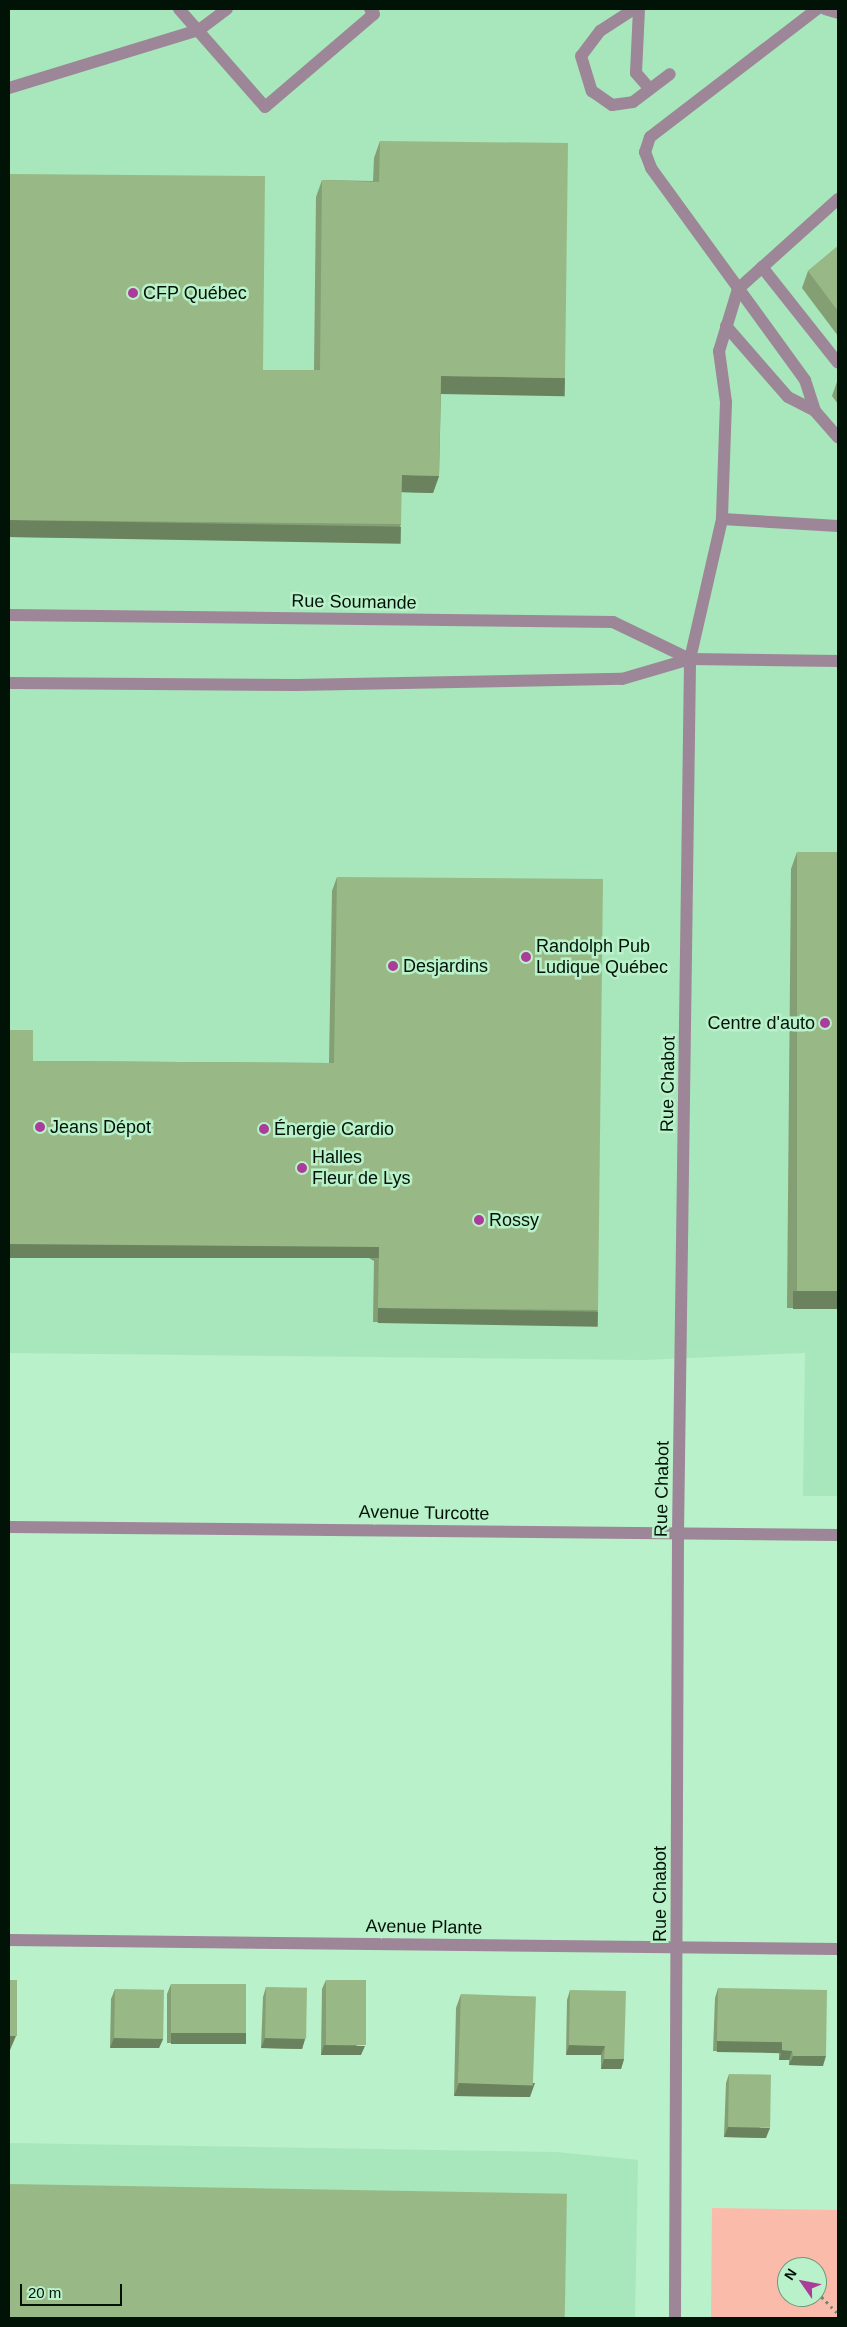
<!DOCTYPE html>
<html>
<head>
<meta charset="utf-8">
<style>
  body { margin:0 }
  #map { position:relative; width:847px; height:2327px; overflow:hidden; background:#b9f1ca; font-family:Arial,sans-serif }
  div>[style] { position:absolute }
  .built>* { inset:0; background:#a8e6bb }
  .green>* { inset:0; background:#fbbbab }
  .path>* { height:3px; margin-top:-1.5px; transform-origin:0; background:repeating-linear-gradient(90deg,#678e73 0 2.5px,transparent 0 6.5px) }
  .service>* { height:12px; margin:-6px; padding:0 6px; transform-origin:6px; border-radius:6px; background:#9c8697 }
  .minor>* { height:12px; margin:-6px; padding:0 6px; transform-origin:6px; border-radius:6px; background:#9c8697 }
  .tertiary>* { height:12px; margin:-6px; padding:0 6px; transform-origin:6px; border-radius:6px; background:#9c8697 }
  .wall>* { inset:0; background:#839f73 }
  .shaded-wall>* { inset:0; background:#6a825e; transform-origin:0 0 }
  .building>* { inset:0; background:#98b986; transform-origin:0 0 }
  .dots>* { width:14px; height:14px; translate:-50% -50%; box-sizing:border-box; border:2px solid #b9f1ca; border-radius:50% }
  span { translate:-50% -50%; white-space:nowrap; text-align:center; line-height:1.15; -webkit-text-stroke:5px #b9f1ca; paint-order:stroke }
  .poi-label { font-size:18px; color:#011307 }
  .left { translate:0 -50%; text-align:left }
  .right { translate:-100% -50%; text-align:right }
  .street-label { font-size:18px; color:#011307 }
  .frame { position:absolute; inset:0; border:10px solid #011307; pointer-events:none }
  .north { position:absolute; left:777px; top:2257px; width:50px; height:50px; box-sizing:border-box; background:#b9f1ca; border:1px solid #6f987c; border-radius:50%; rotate:303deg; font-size:14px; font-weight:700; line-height:20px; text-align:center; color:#011307 }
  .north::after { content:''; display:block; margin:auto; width:18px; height:22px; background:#ab3c9a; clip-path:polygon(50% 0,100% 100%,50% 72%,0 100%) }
  .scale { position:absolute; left:20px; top:2284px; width:102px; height:22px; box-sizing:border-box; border:2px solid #011307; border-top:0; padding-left:6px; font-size:15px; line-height:18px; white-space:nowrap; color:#011307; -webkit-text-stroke:4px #b9f1ca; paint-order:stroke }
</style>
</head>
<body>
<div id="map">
  <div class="built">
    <div style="clip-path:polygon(9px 9px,838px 9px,838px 1496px,803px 1496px,805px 1353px,643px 1360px,9px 1353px)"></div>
    <div style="clip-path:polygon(9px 2143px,556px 2152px,638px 2160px,635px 2318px,9px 2318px)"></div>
  </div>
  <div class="green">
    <div style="clip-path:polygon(evenodd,712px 2208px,838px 2210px,838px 2318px,711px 2318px,712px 2208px,787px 2267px,817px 2267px,817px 2297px,787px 2297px,787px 2267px)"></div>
  </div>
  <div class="path">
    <div style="left:792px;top:2265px;width:2px;rotate:63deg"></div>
    <div style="left:817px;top:2292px;width:30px;rotate:46deg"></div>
  </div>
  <div class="service">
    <div style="left:179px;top:9px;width:130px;rotate:48.7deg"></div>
    <div style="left:265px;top:107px;width:143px;rotate:-40.5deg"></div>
    <div style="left:374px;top:14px;width:6px;rotate:-129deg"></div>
    <div style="left:634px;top:9px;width:40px;rotate:147.1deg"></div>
    <div style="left:600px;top:31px;width:31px;rotate:127deg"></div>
    <div style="left:581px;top:56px;width:37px;rotate:73deg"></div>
    <div style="left:592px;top:91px;width:24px;rotate:35deg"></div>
    <div style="left:612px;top:105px;width:21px;rotate:-8deg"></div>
    <div style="left:633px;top:102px;width:46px;rotate:-37.1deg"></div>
    <div style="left:639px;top:9px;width:64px;rotate:92.7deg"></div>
    <div style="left:636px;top:73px;width:21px;rotate:49deg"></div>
    <div style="left:817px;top:9px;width:210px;rotate:142.5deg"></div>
    <div style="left:650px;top:137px;width:16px;rotate:108deg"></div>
    <div style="left:645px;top:152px;width:17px;rotate:69deg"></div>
    <div style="left:651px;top:168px;width:262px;rotate:54deg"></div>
    <div style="left:805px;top:380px;width:33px;rotate:72deg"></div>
    <div style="left:815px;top:411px;width:35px;rotate:49deg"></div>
    <div style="left:825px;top:9px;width:14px;rotate:17deg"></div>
    <div style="left:9px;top:88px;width:199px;rotate:-17deg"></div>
    <div style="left:199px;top:30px;width:35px;rotate:-37deg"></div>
    <div style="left:838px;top:199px;width:135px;rotate:138deg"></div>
    <div style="left:738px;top:289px;width:65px;rotate:107deg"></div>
    <div style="left:719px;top:351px;width:51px;rotate:82.2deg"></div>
    <div style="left:726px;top:402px;width:117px;rotate:92deg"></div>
    <div style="left:722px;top:519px;width:116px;rotate:3.5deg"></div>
    <div style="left:762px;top:267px;width:122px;rotate:51.6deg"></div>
    <div style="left:726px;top:326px;width:94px;rotate:48.9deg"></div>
    <div style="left:788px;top:397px;width:30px;rotate:27deg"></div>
    <div style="left:690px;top:659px;width:144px;rotate:-77.1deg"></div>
  </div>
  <div class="minor">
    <div style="left:9px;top:1527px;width:829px;rotate:0.55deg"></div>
  </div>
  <div class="tertiary">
    <div style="left:9px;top:615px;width:604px;rotate:0.66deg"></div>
    <div style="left:613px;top:622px;width:85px;rotate:25.7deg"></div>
    <div style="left:9px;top:683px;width:287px;rotate:0.4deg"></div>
    <div style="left:296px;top:685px;width:326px;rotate:-1.1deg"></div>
    <div style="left:622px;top:679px;width:71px;rotate:-16.4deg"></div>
    <div style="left:690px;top:659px;width:148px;rotate:0.8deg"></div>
    <div style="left:9px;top:1940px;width:829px;rotate:0.62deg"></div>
    <div style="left:675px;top:2318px;width:785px;rotate:-89.78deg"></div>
    <div style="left:678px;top:1533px;width:874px;rotate:-89.21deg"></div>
  </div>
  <div class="wall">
    <div style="clip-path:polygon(380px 141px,565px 378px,558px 395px,441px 393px,439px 476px,433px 493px,401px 492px,401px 524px,395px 541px,9px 537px,9px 174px,263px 370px,314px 370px,316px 197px,322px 180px,373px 181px,374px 158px)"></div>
    <div style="clip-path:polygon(838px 246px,838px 336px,802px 288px,808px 271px)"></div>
    <div style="clip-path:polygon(838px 379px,838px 404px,832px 396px)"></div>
    <div style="clip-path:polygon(797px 852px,838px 1308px,787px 1308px,791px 869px)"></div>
    <div style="clip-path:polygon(337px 877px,598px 1310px,593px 1323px,373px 1322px,374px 1261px,33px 1061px,329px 1063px,332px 891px)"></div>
    <div style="clip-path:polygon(326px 1980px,361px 2055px,321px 2055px,322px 1989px)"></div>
    <div style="clip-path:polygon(171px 1984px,242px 2043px,167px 2043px,167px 1994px)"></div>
    <div style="clip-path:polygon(266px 1987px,305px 2039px,302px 2049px,261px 2048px,263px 1997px)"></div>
    <div style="clip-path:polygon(718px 1988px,823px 2066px,789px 2065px,789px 2060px,779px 2060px,779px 2052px,713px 2051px,715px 1998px)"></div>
    <div style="clip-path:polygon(115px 1989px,163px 2039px,159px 2048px,110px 2048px,111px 1999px)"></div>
    <div style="clip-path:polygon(570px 1990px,624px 2059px,621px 2069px,601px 2069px,601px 2055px,566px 2055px,567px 2000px)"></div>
    <div style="clip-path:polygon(461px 1994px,530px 2097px,454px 2096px,456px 2008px)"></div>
    <div style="clip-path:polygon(729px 2074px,766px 2138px,724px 2137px,726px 2083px)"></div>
  </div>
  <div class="shaded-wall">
    <div style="left:441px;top:376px;width:124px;height:18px;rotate:1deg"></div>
    <div style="clip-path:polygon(402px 475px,439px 476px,433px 493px,395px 492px)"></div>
    <div style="left:9px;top:520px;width:392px;height:17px;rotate:1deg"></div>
    <div style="left:9px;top:1244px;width:370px;height:14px"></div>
    <div style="left:793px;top:1291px;width:45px;height:18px"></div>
    <div style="left:378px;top:1308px;width:220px;height:15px;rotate:1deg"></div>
    <div style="left:171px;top:2033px;width:75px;height:11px"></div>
    <div style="clip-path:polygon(9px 2036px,16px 2036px,10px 2050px,9px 2050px)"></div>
    <div style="clip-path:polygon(114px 2038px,163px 2039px,159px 2048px,110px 2048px)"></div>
    <div style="clip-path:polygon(265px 2038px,305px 2039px,302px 2049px,261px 2048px)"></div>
    <div style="left:717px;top:2041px;width:65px;height:11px;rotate:1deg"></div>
    <div style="clip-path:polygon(324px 2045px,365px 2046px,361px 2055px,321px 2055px)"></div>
    <div style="clip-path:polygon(569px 2045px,605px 2046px,601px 2055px,566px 2055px)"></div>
    <div style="clip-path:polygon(782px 2050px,792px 2051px,789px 2060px,779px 2060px)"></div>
    <div style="clip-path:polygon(793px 2056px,826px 2056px,823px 2066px,789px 2065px)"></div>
    <div style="clip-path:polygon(604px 2059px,624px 2059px,621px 2069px,601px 2069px)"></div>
    <div style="clip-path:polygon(459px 2083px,535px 2083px,530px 2097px,454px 2096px)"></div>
    <div style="clip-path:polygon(728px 2127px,770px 2128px,766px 2138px,724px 2137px)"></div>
  </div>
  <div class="building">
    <div style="clip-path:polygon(380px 141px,568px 143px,565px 378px,441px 376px,439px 476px,402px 475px,401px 524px,9px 520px,9px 174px,265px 176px,263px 370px,320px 370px,322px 180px,379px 182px)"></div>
    <div style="clip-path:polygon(838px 246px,838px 311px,808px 271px)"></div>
    <div style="left:797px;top:852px;width:41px;height:439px"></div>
    <div style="clip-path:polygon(337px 877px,603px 879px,598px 1310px,378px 1308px,379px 1247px,9px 1244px,9px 1030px,33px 1030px,33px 1061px,334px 1063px)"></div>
    <div style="left:9px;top:1980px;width:8px;height:56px"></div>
    <div style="left:326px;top:1980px;width:40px;height:65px"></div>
    <div style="left:171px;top:1984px;width:75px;height:49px"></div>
    <div style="left:266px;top:1987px;width:41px;height:51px;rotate:1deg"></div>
    <div style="clip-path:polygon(718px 1988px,827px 1990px,826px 2056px,793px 2056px,792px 2051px,782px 2050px,782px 2042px,717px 2041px)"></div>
    <div style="left:115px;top:1989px;width:49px;height:49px;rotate:1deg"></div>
    <div style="clip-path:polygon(570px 1990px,626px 1991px,624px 2059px,604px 2059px,605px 2046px,569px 2045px)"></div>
    <div style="left:461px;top:1994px;width:75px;height:89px;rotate:2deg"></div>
    <div style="left:729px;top:2074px;width:42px;height:53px;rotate:1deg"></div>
    <div style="left:9px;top:2184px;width:558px;height:134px;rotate:1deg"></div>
  </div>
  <div class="dots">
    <div style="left:133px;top:293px;background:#ab3c9a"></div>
    <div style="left:526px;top:957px;background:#ab3c9a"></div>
    <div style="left:393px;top:966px;background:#ab3c9a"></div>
    <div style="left:825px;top:1023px;background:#ab3c9a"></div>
    <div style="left:40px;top:1127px;background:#ab3c9a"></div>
    <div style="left:264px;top:1129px;background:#ab3c9a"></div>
    <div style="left:302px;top:1168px;background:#ab3c9a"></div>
    <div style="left:479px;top:1220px;background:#ab3c9a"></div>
  </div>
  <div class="poi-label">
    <span class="left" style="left:143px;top:293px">CFP Québec</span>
    <span class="left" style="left:536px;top:957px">Randolph Pub<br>Ludique Québec</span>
    <span class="left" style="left:403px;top:966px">Desjardins</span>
    <span class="right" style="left:815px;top:1023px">Centre d'auto</span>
    <span class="left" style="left:50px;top:1127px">Jeans Dépot</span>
    <span class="left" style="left:274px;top:1129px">Énergie Cardio</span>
    <span class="left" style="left:312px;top:1168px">Halles<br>Fleur de Lys</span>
    <span class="left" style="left:489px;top:1220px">Rossy</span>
  </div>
  <div class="street-label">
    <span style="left:354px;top:602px;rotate:1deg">Rue Soumande</span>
    <span style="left:668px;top:1084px;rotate:-89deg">Rue Chabot</span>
    <span style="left:662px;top:1489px;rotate:-89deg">Rue Chabot</span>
    <span style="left:424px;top:1513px;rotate:1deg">Avenue Turcotte</span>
    <span style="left:660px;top:1894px;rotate:-90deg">Rue Chabot</span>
    <span style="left:424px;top:1927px;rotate:1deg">Avenue Plante</span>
  </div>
  <div class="frame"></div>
  <div class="north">N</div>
  <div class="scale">20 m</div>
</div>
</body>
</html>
